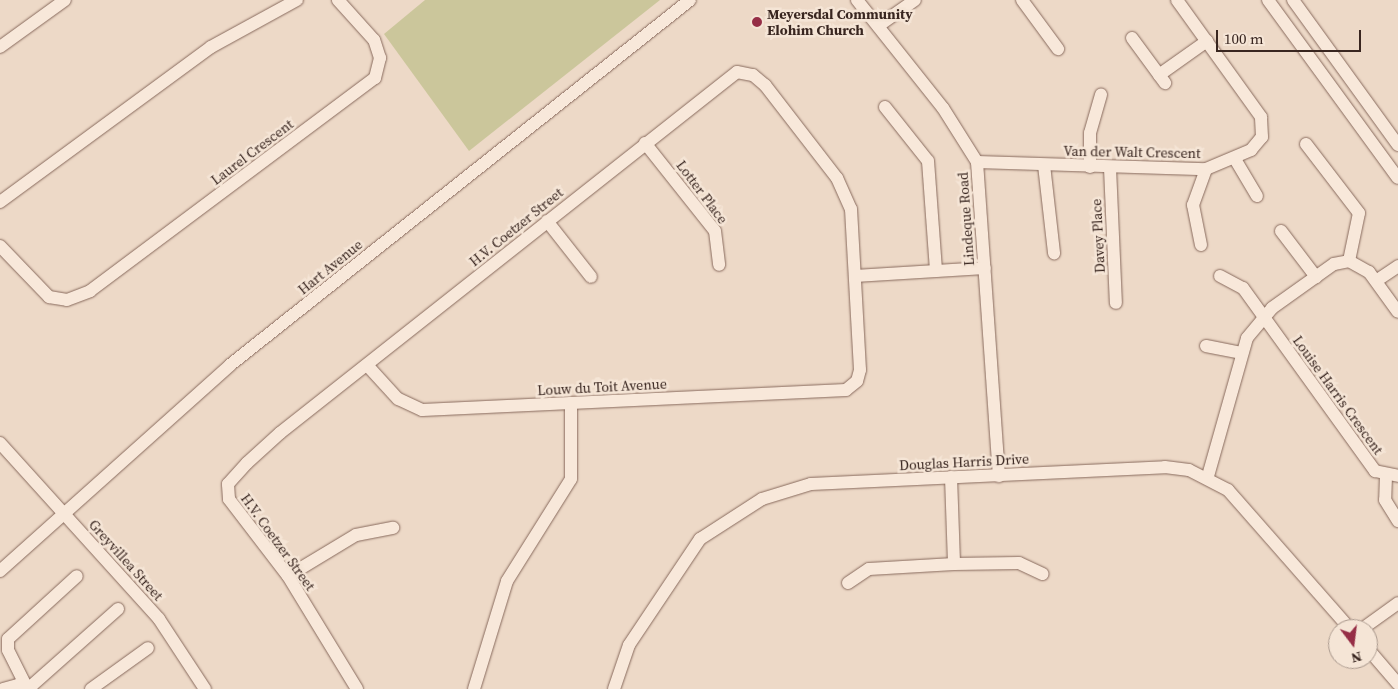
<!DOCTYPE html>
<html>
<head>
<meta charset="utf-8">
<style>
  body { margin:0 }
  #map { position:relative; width:1398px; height:689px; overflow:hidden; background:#edd9c7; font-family:"Source Serif 4",serif }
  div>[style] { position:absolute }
  .green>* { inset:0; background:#cbc69b }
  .roads { filter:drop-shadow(0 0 1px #886a5d) drop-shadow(0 0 1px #886a5d) }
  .minor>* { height:12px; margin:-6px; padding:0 6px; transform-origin:6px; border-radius:6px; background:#f8e8da }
  .dots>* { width:14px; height:14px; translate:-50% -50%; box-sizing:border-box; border:2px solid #f5e5d6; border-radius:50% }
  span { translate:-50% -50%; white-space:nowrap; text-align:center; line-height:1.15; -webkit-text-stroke:5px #f5e5d6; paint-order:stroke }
  .poi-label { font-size:14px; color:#392620; font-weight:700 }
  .left { translate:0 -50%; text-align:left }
  .street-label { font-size:14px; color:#392620 }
  .north { position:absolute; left:1328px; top:619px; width:50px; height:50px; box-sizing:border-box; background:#f5e5d6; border:1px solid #aa998d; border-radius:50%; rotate:165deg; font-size:14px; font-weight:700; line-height:20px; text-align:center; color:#392620 }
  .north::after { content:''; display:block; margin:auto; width:18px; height:22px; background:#962e46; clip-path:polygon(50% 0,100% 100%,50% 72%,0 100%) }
  .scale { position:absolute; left:1216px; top:30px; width:145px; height:22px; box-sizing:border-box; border:2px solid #392620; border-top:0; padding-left:6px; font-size:15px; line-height:18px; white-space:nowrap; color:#392620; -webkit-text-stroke:4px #f5e5d6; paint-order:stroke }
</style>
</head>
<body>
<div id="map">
  <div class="green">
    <div style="clip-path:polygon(425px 0,660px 0,469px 151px,384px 34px)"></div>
  </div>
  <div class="roads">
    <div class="minor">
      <div style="left:857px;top:0;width:138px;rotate:51.5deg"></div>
      <div style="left:943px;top:108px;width:64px;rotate:57.8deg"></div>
      <div style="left:977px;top:162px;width:315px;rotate:86deg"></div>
      <div style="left:1022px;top:0;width:61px;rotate:53.7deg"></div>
      <div style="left:1268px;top:0;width:220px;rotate:53.9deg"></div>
      <div style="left:1293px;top:0;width:179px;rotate:54.1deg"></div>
      <div style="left:878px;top:26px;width:45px;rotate:-35.1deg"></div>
      <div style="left:1132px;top:38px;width:56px;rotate:53.7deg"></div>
      <div style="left:0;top:47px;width:80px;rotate:-35.9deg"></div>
      <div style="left:1159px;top:75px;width:59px;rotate:-35.3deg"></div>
      <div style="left:885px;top:107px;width:69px;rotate:51.5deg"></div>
      <div style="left:928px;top:161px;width:110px;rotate:85.8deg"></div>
      <div style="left:645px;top:143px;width:112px;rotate:51.5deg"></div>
      <div style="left:715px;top:231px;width:34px;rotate:83deg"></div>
      <div style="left:1306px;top:144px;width:87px;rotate:52.5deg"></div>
      <div style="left:1359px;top:213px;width:49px;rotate:101.8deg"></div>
      <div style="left:1235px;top:159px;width:43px;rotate:59.3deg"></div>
      <div style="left:977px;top:162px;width:229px;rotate:1.8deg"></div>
      <div style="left:1206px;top:169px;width:49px;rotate:-22.9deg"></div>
      <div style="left:1251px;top:150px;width:17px;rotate:-50deg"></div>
      <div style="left:1262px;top:137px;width:20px;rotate:-93deg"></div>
      <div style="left:1261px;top:117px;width:144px;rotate:-125.7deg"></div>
      <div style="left:1044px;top:165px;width:89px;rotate:83.5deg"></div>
      <div style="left:1090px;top:167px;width:34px;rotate:-90deg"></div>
      <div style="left:1090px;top:133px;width:40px;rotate:-74deg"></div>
      <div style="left:1110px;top:168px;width:135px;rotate:87.5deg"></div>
      <div style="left:0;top:202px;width:262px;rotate:-36.3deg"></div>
      <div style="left:211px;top:47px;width:98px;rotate:-28.7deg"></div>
      <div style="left:547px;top:221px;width:71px;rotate:51.8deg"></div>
      <div style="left:1281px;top:231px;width:58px;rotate:52.7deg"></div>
      <div style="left:1201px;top:245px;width:41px;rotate:-101.3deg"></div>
      <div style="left:1193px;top:205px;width:38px;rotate:-70deg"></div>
      <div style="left:0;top:246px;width:71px;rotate:46.1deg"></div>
      <div style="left:49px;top:297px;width:18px;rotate:9deg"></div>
      <div style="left:67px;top:300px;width:25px;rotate:-21deg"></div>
      <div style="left:90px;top:291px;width:356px;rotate:-36.8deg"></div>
      <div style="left:375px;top:78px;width:21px;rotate:-76deg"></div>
      <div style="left:380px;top:58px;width:19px;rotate:-108deg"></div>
      <div style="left:374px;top:40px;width:54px;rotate:-132deg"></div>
      <div style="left:855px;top:276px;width:130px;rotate:-3.5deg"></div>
      <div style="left:1220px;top:276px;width:26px;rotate:28deg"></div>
      <div style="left:1243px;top:288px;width:226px;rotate:54.2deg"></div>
      <div style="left:1375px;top:471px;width:24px;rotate:12deg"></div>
      <div style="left:1376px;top:281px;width:27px;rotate:-34deg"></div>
      <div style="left:1206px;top:346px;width:37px;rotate:11deg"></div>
      <div style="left:0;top:443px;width:237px;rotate:47.9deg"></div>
      <div style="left:159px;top:619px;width:84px;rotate:56.7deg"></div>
      <div style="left:1208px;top:476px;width:143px;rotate:-74.2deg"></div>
      <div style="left:1247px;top:338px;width:39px;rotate:-50deg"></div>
      <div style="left:1272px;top:308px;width:76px;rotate:-35.4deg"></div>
      <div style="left:1334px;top:264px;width:15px;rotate:-11deg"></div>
      <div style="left:1349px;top:261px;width:23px;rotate:29deg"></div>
      <div style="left:1369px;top:272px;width:49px;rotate:54.1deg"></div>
      <div style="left:1386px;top:476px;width:24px;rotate:92deg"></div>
      <div style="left:1385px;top:500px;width:25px;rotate:58deg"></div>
      <div style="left:951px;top:477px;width:87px;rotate:88deg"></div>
      <div style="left:954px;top:564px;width:65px;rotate:-0.9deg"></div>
      <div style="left:1019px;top:563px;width:26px;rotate:25deg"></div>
      <div style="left:0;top:571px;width:309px;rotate:-41.8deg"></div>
      <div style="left:230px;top:365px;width:587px;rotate:-38.43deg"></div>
      <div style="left:288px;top:576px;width:79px;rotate:-31.1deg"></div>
      <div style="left:356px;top:535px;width:38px;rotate:-11deg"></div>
      <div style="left:848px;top:583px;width:25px;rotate:-34deg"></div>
      <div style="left:869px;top:569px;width:85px;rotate:-3.4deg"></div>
      <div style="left:1362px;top:629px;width:44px;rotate:-35.8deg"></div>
      <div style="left:1368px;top:649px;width:46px;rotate:49.4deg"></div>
      <div style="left:26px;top:686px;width:40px;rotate:-116.6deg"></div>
      <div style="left:8px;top:650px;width:11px;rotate:-90deg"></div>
      <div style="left:8px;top:639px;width:93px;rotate:-42.4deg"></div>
      <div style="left:29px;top:688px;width:119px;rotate:-41.6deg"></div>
      <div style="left:3px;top:689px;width:16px;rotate:-15deg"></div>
      <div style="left:18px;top:685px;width:14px;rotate:17deg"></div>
      <div style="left:91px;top:689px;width:70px;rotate:-35.7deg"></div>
      <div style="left:357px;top:689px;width:132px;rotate:-121.4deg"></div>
      <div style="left:288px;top:576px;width:97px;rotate:-127.5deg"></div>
      <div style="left:229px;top:499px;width:15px;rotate:-94deg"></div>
      <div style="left:228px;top:484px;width:28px;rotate:-48deg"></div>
      <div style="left:247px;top:463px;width:45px;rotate:-42.3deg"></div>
      <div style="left:280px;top:433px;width:582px;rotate:-38.31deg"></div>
      <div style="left:737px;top:72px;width:16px;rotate:11deg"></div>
      <div style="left:753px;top:75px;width:16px;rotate:40deg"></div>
      <div style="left:765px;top:85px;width:118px;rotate:52.3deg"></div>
      <div style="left:837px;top:178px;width:34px;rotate:66deg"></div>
      <div style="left:851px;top:209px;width:161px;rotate:86.8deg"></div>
      <div style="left:860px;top:370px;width:11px;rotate:105deg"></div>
      <div style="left:857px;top:381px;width:14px;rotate:141deg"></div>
      <div style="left:846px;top:390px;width:424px;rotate:177.3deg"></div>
      <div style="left:422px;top:410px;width:26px;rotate:-155deg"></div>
      <div style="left:398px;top:399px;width:46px;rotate:-132.4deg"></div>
      <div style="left:474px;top:689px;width:113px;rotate:-73deg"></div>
      <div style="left:507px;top:581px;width:120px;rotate:-57.9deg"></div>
      <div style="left:571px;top:479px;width:76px;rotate:-90deg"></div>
      <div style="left:614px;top:689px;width:46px;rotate:-71.2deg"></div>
      <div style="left:629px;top:645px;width:128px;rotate:-56.2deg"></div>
      <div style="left:700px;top:539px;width:74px;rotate:-32.8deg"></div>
      <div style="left:762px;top:499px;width:51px;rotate:-17deg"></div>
      <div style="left:811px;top:484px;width:354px;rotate:-2.7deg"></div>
      <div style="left:1165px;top:467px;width:24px;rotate:7deg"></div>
      <div style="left:1189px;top:470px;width:44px;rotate:27.1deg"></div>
      <div style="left:1228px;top:490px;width:185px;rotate:48.7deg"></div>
    </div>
  </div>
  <div class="dots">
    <div style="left:757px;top:22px;background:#962e46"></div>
  </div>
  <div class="poi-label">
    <span class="left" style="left:767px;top:22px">Meyersdal Community<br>Elohim Church</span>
  </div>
  <div class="street-label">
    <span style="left:252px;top:152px;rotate:-37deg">Laurel Crescent</span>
    <span style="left:1132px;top:152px;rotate:1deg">Van der Walt Crescent</span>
    <span style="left:702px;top:192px;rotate:53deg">Lotter Place</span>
    <span style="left:966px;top:219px;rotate:-94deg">Lindeque Road</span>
    <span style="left:516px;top:227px;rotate:-39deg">H.V. Coetzer Street</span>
    <span style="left:1098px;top:236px;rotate:-93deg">Davey Place</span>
    <span style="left:330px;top:267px;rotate:-39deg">Hart Avenue</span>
    <span style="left:602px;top:387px;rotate:-3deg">Louw du Toit Avenue</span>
    <span style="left:1338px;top:395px;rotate:54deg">Louise Harris Crescent</span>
    <span style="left:964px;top:462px;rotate:-3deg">Douglas Harris Drive</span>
    <span style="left:278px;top:542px;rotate:54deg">H.V. Coetzer Street</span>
    <span style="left:126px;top:560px;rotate:48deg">Greyvillea Street</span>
  </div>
  <div class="north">N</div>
  <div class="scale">100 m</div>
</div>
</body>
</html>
